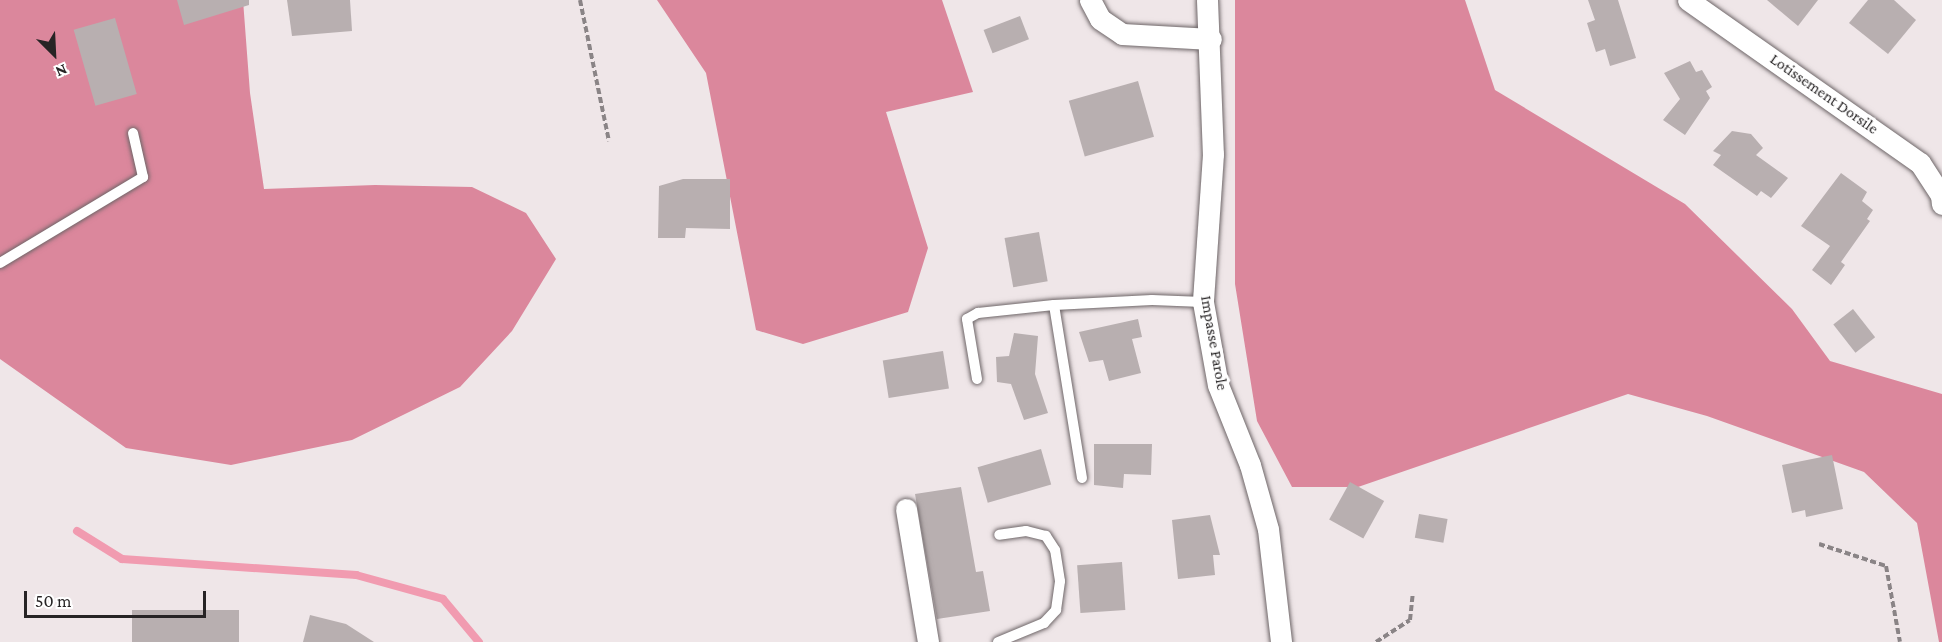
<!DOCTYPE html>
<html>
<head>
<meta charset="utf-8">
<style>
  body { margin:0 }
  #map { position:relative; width:1942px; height:642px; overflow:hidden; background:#efe6e8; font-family:"Crimson Pro",serif }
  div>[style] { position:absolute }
  .forest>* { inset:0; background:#db879c }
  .stream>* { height:8px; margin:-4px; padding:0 4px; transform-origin:4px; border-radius:4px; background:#f19bb0 }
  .building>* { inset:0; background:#b8afb0; transform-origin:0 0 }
  .path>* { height:4px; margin-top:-2px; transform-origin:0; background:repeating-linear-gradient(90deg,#8a8486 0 6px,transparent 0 9px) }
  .roads { filter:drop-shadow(0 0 2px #6e6668) drop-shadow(0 0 2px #6e6668) }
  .service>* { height:10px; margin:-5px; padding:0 5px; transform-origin:5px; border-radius:5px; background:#fff }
  .minor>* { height:21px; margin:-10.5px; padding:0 10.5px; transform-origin:10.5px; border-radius:10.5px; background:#fff }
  span { translate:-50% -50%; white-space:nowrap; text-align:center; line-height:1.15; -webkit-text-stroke:6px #fff; paint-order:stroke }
  .street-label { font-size:16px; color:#272425 }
  .north { position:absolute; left:24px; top:24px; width:60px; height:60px; -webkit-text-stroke:4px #fff; paint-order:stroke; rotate:156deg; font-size:16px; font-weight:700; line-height:24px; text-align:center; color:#272425 }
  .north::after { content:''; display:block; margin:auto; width:21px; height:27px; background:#272425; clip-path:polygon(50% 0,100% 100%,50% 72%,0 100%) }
  .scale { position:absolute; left:24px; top:591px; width:182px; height:27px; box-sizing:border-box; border:3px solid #272425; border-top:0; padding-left:8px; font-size:18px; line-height:21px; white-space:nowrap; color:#272425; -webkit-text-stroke:4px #fff; paint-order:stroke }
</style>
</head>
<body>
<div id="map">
  <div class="forest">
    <div style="clip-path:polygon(0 0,243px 0,250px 93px,264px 189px,375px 185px,472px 187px,526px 213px,556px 259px,512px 331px,460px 387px,352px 440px,231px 465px,126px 448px,0 359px)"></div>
    <div style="clip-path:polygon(657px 0,942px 0,973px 92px,886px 112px,928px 248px,908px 312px,803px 344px,756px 330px,706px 73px)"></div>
    <div style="clip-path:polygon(1235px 0,1465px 0,1495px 90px,1685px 204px,1792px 309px,1830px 361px,1942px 394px,1942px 642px,1939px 642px,1917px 523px,1864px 472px,1707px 416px,1628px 394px,1358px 487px,1292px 487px,1257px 421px,1235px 284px)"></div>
  </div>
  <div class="stream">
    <div style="left:77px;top:531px;width:53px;rotate:31.9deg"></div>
    <div style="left:122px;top:559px;width:235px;rotate:3.9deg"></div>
    <div style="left:356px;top:575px;width:90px;rotate:15.4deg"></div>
    <div style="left:443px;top:599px;width:56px;rotate:50.1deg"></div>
  </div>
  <div class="building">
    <div style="clip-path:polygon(177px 0,249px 0,249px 5px,184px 25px)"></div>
    <div style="clip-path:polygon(287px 0,350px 0,352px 31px,292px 36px)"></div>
    <div style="clip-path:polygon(1588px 0,1618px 0,1636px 58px,1610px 66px,1605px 49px,1596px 52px,1587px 23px,1595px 20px)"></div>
    <div style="clip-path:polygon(1767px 0,1818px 0,1798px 26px)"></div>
    <div style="clip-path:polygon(1868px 0,1894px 0,1916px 20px,1888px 54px,1849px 23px)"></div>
    <div style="left:1020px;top:16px;width:25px;height:39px;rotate:69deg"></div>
    <div style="left:115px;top:18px;width:79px;height:43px;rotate:74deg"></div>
    <div style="clip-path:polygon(1690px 61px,1696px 72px,1702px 70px,1712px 87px,1706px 91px,1710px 98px,1685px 135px,1663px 120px,1680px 99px,1664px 73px)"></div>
    <div style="left:1138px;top:81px;width:58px;height:72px;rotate:74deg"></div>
    <div style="clip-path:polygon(1732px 131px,1751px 134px,1763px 148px,1756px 155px,1788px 178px,1771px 198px,1761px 191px,1757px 196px,1713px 165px,1721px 155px,1713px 151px)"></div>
    <div style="clip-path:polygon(1841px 173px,1867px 192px,1862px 201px,1873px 210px,1867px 219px,1870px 221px,1841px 262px,1845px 265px,1831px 285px,1812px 270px,1830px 246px,1801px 226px)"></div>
    <div style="clip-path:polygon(683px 179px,730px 179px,730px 229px,686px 228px,685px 238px,658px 238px,659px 186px)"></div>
    <div style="left:1039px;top:232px;width:50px;height:35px;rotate:80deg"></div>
    <div style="left:1853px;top:309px;width:36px;height:25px;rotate:52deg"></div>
    <div style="clip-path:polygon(1138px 319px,1142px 337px,1132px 339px,1141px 373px,1109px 381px,1103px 360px,1089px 362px,1079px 332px)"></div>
    <div style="clip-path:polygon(1014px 333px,1038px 336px,1035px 374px,1048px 413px,1024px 420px,1011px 384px,997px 382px,996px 357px,1009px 356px)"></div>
    <div style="left:943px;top:351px;width:38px;height:61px;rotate:81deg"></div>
    <div style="clip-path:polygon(1094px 444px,1152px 444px,1151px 475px,1124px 474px,1123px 488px,1094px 485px)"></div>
    <div style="left:1041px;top:449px;width:37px;height:66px;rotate:74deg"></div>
    <div style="clip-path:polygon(1832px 455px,1843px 509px,1806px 517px,1805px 510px,1792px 513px,1782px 465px)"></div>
    <div style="left:1350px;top:482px;width:39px;height:43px;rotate:29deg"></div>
    <div style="clip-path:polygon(961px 487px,976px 572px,983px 571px,990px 611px,937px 619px,915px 494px)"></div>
    <div style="left:1419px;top:514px;width:29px;height:24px;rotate:10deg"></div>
    <div style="clip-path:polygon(1210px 515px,1220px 555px,1213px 555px,1215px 575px,1178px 579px,1172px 520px)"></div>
    <div style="left:1122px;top:562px;width:48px;height:45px;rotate:86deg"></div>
    <div style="left:132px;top:610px;width:107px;height:32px"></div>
    <div style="clip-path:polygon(310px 615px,346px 624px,374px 642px,303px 642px)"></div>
  </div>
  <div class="path">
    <div style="left:580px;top:0;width:144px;rotate:78.4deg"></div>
    <div style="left:1819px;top:544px;width:71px;rotate:18.2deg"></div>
    <div style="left:1886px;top:566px;width:77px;rotate:79.6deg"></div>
    <div style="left:1376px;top:642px;width:40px;rotate:-32.9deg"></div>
    <div style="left:1410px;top:620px;width:27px;rotate:-84deg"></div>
  </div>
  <div class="roads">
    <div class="service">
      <div style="left:0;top:263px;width:167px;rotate:-31deg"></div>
      <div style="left:143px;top:177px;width:45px;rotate:-102.8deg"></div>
      <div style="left:977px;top:379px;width:61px;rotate:-99.5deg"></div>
      <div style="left:967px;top:319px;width:13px;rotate:-29deg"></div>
      <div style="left:978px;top:313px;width:76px;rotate:-6deg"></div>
      <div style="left:1082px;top:478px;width:175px;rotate:-99.2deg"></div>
      <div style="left:1054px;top:305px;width:98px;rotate:-2.9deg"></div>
      <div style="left:1152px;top:300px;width:51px;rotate:2.2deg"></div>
      <div style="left:998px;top:642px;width:50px;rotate:-22.4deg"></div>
      <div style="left:1044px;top:623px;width:18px;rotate:-47deg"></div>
      <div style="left:1056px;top:610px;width:29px;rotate:-82deg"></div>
      <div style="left:1060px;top:581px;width:31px;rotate:-99deg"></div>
      <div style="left:1055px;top:550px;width:17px;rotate:-123deg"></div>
      <div style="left:1046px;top:536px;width:21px;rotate:-166deg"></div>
      <div style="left:1026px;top:531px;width:27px;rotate:172deg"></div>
    </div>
    <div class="minor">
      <div style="left:1090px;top:0;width:21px;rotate:62deg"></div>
      <div style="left:1100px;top:19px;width:27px;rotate:34deg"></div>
      <div style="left:1122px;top:34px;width:89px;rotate:3.2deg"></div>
      <div style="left:1207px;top:0;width:154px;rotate:87.8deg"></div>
      <div style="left:1213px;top:154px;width:148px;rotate:93.9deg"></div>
      <div style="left:1203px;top:302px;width:84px;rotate:79.8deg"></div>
      <div style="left:1218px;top:385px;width:86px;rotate:68.2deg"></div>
      <div style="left:1250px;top:465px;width:66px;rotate:74.3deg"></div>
      <div style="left:1268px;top:529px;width:114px;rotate:83.4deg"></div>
      <div style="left:1688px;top:0;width:284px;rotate:35.1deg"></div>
      <div style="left:1920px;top:163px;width:38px;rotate:57deg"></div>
      <div style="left:1941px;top:195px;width:9px;rotate:84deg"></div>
      <div style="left:906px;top:509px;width:135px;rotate:80.6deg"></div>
    </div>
  </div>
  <div class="street-label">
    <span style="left:1824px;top:94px;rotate:35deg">Lotissement Dorsile</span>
    <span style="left:1214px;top:343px;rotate:80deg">Impasse Parole</span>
  </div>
  <div class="north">N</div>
  <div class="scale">50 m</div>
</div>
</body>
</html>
